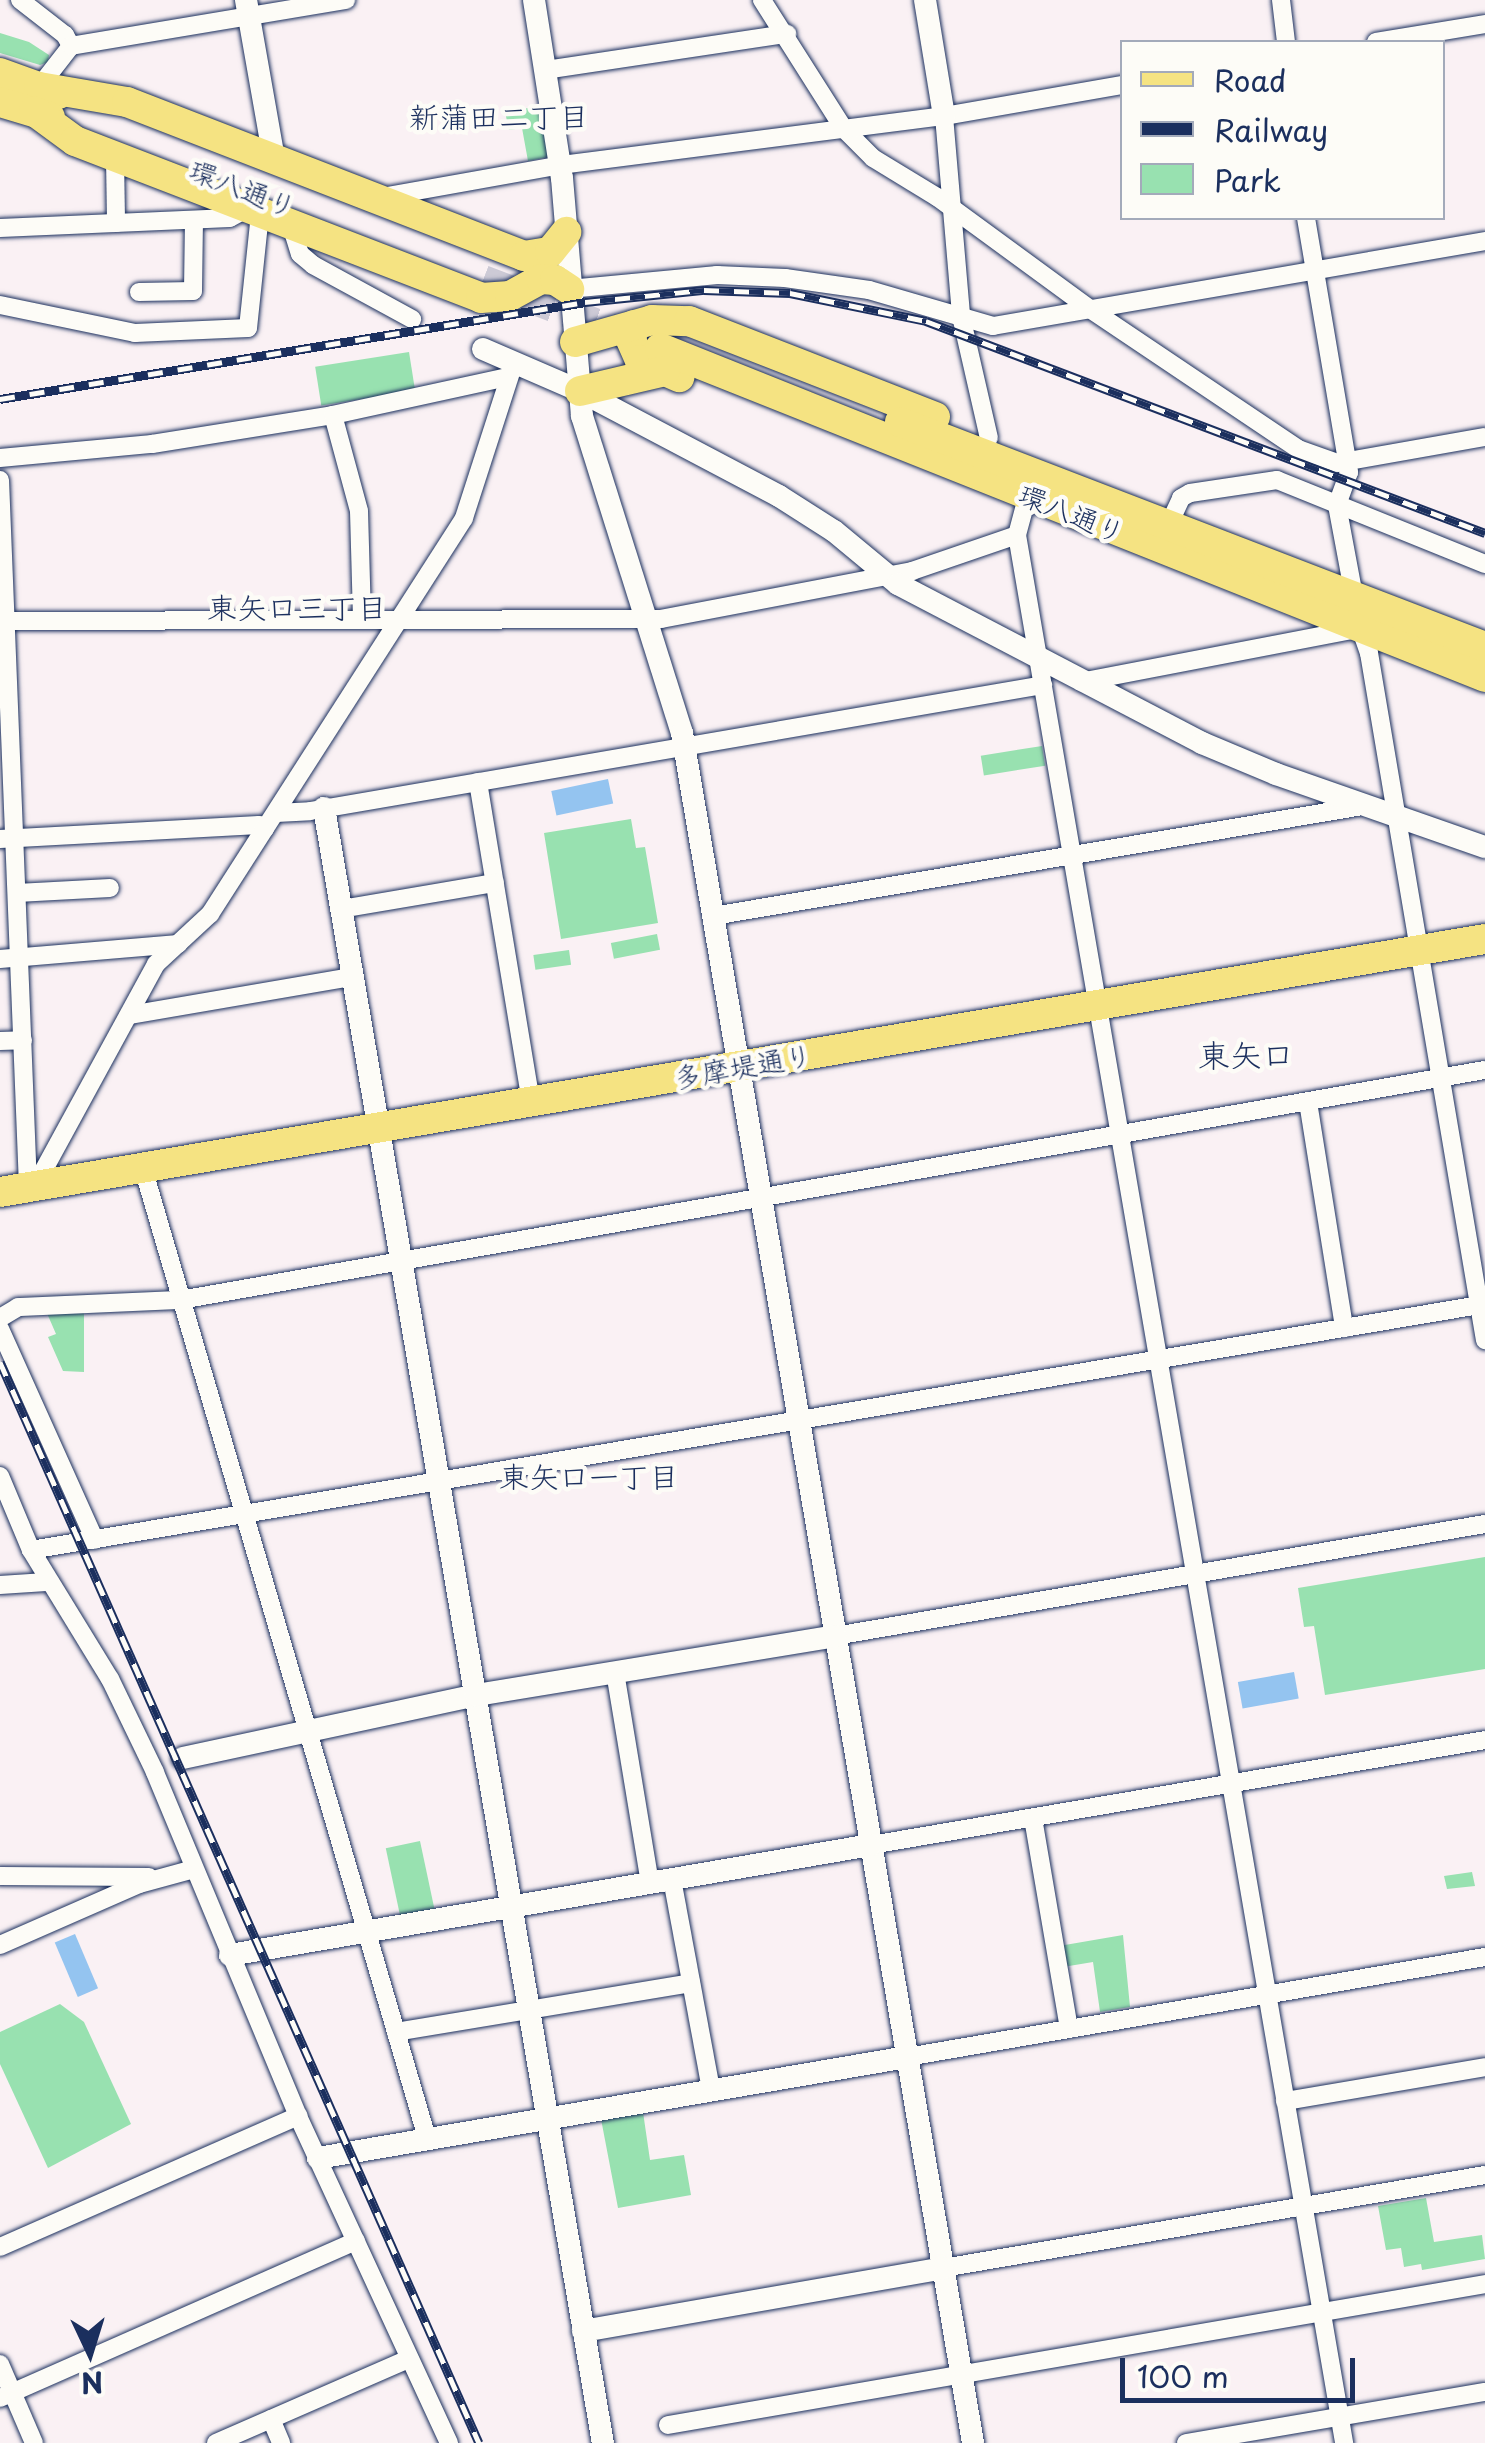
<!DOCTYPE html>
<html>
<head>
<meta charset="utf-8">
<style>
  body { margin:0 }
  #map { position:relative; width:1485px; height:2443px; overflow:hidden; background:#faf1f4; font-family:"Playpen Sans","Klee One",sans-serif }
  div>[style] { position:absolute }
  .green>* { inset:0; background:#98e1b0; transform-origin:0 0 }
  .water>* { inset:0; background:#94c4f0; transform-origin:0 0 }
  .primary-tunnel>* { height:30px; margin-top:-15px; transform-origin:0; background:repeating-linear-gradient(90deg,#cdcad6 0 30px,transparent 0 45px) }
  .roads { filter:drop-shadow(0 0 2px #1b2f5e) drop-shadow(0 0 2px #1b2f5e) }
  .minor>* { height:18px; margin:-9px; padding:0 9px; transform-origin:9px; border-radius:9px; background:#fdfcf7 }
  .tertiary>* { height:22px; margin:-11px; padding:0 11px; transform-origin:11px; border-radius:11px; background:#fdfcf7 }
  .primary>* { height:30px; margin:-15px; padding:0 15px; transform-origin:15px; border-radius:15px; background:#f5e382 }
  .rail>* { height:9px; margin-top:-4.5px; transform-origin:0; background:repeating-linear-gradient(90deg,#fdfcf7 0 15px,#1b2f5e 0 30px); box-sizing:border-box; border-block:2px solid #1b2f5e }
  span { translate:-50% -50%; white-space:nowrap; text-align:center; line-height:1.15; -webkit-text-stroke:9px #fdfcf7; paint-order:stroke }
  .street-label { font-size:28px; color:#1b2f5e }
  .neighbourhood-label { font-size:30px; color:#1b2f5e }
  .quarter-label { font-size:32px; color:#1b2f5e }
  .legend { position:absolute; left:1120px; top:40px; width:325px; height:180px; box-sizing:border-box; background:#fdfcf7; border:2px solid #a3aaba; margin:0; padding:12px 18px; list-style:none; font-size:30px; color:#1b2f5e }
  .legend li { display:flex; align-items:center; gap:20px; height:50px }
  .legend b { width:50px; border:2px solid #a3aaba }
  .north { position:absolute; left:40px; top:2303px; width:100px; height:100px; -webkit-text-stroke:8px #fdfcf7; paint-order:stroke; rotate:176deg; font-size:28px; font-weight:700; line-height:40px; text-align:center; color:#1b2f5e }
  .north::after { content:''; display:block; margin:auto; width:35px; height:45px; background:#1b2f5e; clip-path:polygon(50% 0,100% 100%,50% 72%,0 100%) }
  .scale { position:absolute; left:1120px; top:2358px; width:235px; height:45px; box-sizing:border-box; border:5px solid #1b2f5e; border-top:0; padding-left:12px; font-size:30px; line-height:35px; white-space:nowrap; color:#1b2f5e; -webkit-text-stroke:8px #fdfcf7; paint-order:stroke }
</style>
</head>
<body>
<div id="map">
  <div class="green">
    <div style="clip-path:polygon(0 33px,29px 42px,49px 55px,48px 62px,40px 65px,0 53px)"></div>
    <div style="clip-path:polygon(540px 106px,549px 157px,528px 161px,522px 128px,509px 130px,505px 112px)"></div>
    <div style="left:409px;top:352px;width:39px;height:95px;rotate:81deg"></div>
    <div style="left:1042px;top:746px;width:20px;height:62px;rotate:81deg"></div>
    <div style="clip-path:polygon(631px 819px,636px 848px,645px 847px,658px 923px,561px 939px,544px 833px)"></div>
    <div style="left:657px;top:934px;width:16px;height:47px;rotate:79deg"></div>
    <div style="left:569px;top:950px;width:15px;height:36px;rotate:82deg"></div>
    <div style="clip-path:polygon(84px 1310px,84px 1372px,63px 1371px,48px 1337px,56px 1334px,46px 1311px)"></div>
    <div style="clip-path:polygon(1485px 1557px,1485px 1669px,1325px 1695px,1314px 1626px,1304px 1627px,1298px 1588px)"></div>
    <div style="left:420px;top:1841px;width:70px;height:35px;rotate:78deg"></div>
    <div style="clip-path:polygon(1472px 1872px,1475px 1886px,1447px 1889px,1444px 1876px)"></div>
    <div style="clip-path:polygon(1123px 1935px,1130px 2007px,1100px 2012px,1093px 1962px,1063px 1967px,1059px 1946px)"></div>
    <div style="clip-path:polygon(60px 2004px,84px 2022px,131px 2124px,48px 2168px,0 2064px,0 2032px)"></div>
    <div style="clip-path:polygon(643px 2112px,650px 2160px,684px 2155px,691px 2195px,618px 2208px,601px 2119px)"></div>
    <div style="clip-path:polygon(1426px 2198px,1434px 2242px,1482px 2235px,1485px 2259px,1422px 2270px,1421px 2264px,1404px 2267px,1401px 2248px,1386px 2250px,1378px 2206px)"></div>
  </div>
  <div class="water">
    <div style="left:608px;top:779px;width:25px;height:58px;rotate:78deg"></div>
    <div style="left:1294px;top:1672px;width:27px;height:57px;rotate:80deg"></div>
    <div style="left:75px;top:1934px;width:59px;height:22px;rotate:67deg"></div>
  </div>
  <div class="primary-tunnel">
    <div style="left:483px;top:280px;width:156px;rotate:21deg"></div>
  </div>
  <div class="roads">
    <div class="minor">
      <div style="left:20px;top:0;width:57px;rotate:37.9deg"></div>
      <div style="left:65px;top:35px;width:13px;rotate:61deg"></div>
      <div style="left:762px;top:0;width:153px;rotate:57.6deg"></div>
      <div style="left:844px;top:129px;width:41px;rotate:45deg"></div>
      <div style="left:873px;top:158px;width:75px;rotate:31.4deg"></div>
      <div style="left:937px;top:197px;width:190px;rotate:36.2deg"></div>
      <div style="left:1090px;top:309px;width:251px;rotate:33.9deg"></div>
      <div style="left:1298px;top:449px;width:41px;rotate:19.7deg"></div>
      <div style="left:1337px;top:463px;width:150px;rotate:-10deg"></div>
      <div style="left:1281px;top:0;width:42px;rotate:83.2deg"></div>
      <div style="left:1376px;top:42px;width:110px;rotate:-9.4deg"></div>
      <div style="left:545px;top:70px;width:245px;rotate:-8.5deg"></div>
      <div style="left:39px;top:87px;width:52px;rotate:-52deg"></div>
      <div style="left:71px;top:46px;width:279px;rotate:-9.5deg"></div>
      <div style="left:944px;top:116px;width:201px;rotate:85.1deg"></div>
      <div style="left:961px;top:316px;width:125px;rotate:77.1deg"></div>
      <div style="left:115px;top:157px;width:66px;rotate:89.1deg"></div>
      <div style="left:382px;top:197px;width:182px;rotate:-10.1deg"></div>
      <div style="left:561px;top:165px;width:386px;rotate:-7.3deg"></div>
      <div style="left:944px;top:116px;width:181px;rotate:-9.9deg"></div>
      <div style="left:1306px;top:218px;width:258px;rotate:80.4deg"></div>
      <div style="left:1349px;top:472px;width:35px;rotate:110deg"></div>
      <div style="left:1337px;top:505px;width:98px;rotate:79.4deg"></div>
      <div style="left:291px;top:225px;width:30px;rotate:73deg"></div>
      <div style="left:300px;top:254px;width:17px;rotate:40deg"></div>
      <div style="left:313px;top:265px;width:113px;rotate:28.6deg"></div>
      <div style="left:0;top:228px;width:230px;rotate:-2.5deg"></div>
      <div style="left:230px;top:218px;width:21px;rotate:-29deg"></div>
      <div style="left:569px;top:289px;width:149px;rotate:-5.4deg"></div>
      <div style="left:717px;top:275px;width:68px;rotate:2.5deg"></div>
      <div style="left:785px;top:278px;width:85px;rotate:8.1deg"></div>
      <div style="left:869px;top:290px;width:129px;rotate:16.2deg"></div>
      <div style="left:993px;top:326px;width:499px;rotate:-9.8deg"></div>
      <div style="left:139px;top:292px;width:54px;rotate:-1.1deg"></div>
      <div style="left:193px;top:291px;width:71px;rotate:-89.2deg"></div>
      <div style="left:0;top:305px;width:138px;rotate:11.7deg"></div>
      <div style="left:135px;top:333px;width:113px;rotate:-2.5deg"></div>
      <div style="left:248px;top:328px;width:116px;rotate:-84deg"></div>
      <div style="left:333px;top:415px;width:99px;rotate:74.8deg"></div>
      <div style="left:359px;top:511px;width:108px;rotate:88.4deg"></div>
      <div style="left:0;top:458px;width:153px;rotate:-5.3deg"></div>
      <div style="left:152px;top:444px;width:183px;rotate:-9.1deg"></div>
      <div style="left:333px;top:415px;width:179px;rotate:-12.3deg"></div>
      <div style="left:0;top:480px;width:708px;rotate:87.73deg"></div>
      <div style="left:1170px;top:522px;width:26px;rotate:-65deg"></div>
      <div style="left:1181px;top:498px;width:10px;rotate:-29deg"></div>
      <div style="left:1190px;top:493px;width:88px;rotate:-8.5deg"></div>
      <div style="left:1277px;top:480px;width:224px;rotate:22deg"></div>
      <div style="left:1017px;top:535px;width:1936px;rotate:80.27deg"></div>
      <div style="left:0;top:621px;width:661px;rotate:-0.17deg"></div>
      <div style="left:661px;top:619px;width:256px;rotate:-10.8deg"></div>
      <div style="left:912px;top:571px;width:111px;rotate:-18.9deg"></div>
      <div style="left:1017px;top:535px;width:27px;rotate:-75deg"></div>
      <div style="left:1360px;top:627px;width:28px;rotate:71deg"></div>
      <div style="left:1369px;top:653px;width:697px;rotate:80.42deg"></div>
      <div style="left:1081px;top:682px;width:279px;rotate:-10.9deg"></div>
      <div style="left:478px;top:782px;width:324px;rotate:80.6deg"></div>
      <div style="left:276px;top:813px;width:34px;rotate:-3deg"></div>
      <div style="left:310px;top:811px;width:744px;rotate:-9.75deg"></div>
      <div style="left:0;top:839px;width:259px;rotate:-3.1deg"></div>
      <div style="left:259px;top:825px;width:7px;rotate:34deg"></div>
      <div style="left:17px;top:893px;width:93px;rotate:-3.1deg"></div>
      <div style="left:341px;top:909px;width:156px;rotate:-9.6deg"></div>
      <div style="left:713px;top:916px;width:659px;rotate:-9.61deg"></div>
      <div style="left:0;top:959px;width:179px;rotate:-4.8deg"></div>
      <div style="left:129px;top:1015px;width:226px;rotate:-9.7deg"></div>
      <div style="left:0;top:1041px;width:23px;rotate:-2deg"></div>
      <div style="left:1308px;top:1102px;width:229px;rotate:80.9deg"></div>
      <div style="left:143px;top:1168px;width:1011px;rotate:73.68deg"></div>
      <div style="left:35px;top:1186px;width:253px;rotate:-61.4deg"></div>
      <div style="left:156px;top:964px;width:74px;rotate:-42.8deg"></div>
      <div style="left:210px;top:914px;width:470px;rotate:-57.3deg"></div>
      <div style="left:464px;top:518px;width:163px;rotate:-72.1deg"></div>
      <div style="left:0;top:1318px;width:21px;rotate:-31deg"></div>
      <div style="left:18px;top:1307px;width:162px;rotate:-2.5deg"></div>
      <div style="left:180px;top:1300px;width:1325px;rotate:-10deg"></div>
      <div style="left:0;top:1329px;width:231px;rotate:65.8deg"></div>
      <div style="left:0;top:1476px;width:80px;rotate:67.3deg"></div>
      <div style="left:0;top:1585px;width:46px;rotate:-3.7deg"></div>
      <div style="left:835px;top:1636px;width:660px;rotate:-9.78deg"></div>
      <div style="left:615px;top:1672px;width:214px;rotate:80.6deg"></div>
      <div style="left:1033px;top:1818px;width:214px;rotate:80.3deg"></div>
      <div style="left:871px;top:1845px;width:623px;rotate:-9.7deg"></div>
      <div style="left:0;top:1876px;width:149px;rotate:0.4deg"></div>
      <div style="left:672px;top:1879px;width:215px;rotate:79.5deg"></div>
      <div style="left:0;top:1945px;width:152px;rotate:-23.7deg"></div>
      <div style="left:139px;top:1884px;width:57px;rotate:-15.3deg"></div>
      <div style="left:396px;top:2032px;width:299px;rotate:-9.4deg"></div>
      <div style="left:907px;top:2057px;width:587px;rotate:-9.82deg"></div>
      <div style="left:1285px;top:2101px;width:203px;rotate:-9.6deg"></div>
      <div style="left:0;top:2247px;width:326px;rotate:-23.7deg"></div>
      <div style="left:943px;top:2268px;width:550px;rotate:-9.74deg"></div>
      <div style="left:0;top:2364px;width:86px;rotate:66.7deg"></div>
      <div style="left:0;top:2398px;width:389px;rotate:-23.8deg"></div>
      <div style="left:271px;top:2419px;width:26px;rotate:67deg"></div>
      <div style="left:668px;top:2425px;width:829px;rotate:-9.79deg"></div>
      <div style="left:216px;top:2443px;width:210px;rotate:-23.6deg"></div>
      <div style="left:449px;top:2443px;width:360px;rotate:-114.8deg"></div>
      <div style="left:298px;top:2116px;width:373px;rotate:-112.6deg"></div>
      <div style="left:155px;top:1772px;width:103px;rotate:-115.8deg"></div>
      <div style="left:110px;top:1679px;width:151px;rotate:-121.5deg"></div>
      <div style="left:31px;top:1550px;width:1475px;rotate:-9.6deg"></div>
      <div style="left:1186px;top:2443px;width:303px;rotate:-9.7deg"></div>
    </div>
    <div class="tertiary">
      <div style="left:246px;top:0;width:161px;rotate:80deg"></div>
      <div style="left:534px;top:0;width:180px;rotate:81.1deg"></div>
      <div style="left:562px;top:178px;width:239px;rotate:85.2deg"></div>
      <div style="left:582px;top:416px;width:332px;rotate:72.5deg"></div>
      <div style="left:682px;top:733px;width:1735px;rotate:80.34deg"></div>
      <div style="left:925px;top:0;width:118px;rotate:80.7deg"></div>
      <div style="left:483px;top:349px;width:106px;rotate:23.4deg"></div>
      <div style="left:580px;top:391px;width:225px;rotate:27.8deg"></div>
      <div style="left:779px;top:496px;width:65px;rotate:32.5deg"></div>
      <div style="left:834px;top:531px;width:83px;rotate:39.6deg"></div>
      <div style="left:898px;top:584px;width:343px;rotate:27.6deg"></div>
      <div style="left:1202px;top:743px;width:80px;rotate:22.7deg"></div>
      <div style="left:1276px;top:774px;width:221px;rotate:19.3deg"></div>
      <div style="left:324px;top:808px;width:1659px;rotate:80.32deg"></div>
      <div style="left:183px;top:1758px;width:300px;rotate:-12.1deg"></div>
      <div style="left:476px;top:1695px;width:364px;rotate:-9.3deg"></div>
      <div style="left:230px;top:1955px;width:650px;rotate:-9.74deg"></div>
      <div style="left:318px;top:2158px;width:598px;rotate:-9.73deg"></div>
      <div style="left:583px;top:2331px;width:365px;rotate:-9.9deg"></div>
    </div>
    <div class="primary">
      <div style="left:0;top:73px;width:62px;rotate:19.9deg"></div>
      <div style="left:39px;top:87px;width:89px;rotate:9.7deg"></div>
      <div style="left:127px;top:102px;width:426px;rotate:21.2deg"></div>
      <div style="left:524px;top:256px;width:26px;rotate:-9deg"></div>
      <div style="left:550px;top:252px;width:26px;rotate:-51deg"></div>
      <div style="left:0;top:102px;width:52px;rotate:16.7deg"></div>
      <div style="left:34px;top:111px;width:51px;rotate:36.2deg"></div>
      <div style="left:75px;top:141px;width:435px;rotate:21.1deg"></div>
      <div style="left:481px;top:298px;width:29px;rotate:-4deg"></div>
      <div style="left:510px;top:296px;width:35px;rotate:-29deg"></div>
      <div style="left:541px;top:279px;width:14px;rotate:4deg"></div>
      <div style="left:555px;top:280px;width:17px;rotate:33deg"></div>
      <div style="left:634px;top:325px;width:15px;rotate:101deg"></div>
      <div style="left:631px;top:340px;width:22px;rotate:66deg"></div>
      <div style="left:640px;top:360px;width:43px;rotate:23.6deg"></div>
      <div style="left:575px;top:342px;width:80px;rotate:-15.9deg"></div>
      <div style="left:652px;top:320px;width:37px;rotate:2deg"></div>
      <div style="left:689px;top:321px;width:264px;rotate:21.3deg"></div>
      <div style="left:660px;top:348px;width:888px;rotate:21.74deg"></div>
      <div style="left:580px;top:391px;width:87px;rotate:-13.2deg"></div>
      <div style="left:900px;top:422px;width:627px;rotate:21.04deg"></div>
      <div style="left:0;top:1192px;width:1506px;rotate:-9.67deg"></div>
    </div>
  </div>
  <div class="rail">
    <div style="left:0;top:399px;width:593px;rotate:-9.41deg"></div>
    <div style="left:585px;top:302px;width:120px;rotate:-5.8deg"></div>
    <div style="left:704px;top:290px;width:86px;rotate:2deg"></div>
    <div style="left:790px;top:293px;width:139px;rotate:11.6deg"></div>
    <div style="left:926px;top:321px;width:598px;rotate:20.77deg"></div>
    <div style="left:0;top:1362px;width:1182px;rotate:66.1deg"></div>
  </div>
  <div class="street-label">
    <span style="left:243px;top:188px;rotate:21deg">環八通り</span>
    <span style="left:1072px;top:513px;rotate:22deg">環八通り</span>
    <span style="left:743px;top:1066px;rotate:-10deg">多摩堤通り</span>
  </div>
  <div class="neighbourhood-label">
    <span style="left:499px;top:116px">新蒲田二丁目</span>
    <span style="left:297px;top:607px">東矢口三丁目</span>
    <span style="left:589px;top:1476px">東矢口一丁目</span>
  </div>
  <div class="quarter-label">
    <span style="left:1246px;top:1054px">東矢口</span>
  </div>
  <ul class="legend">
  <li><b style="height:12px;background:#f5e382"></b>Road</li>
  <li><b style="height:12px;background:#1b2f5e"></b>Railway</li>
  <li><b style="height:28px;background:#98e1b0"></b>Park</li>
  </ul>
  <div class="north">N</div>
  <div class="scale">100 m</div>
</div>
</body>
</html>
